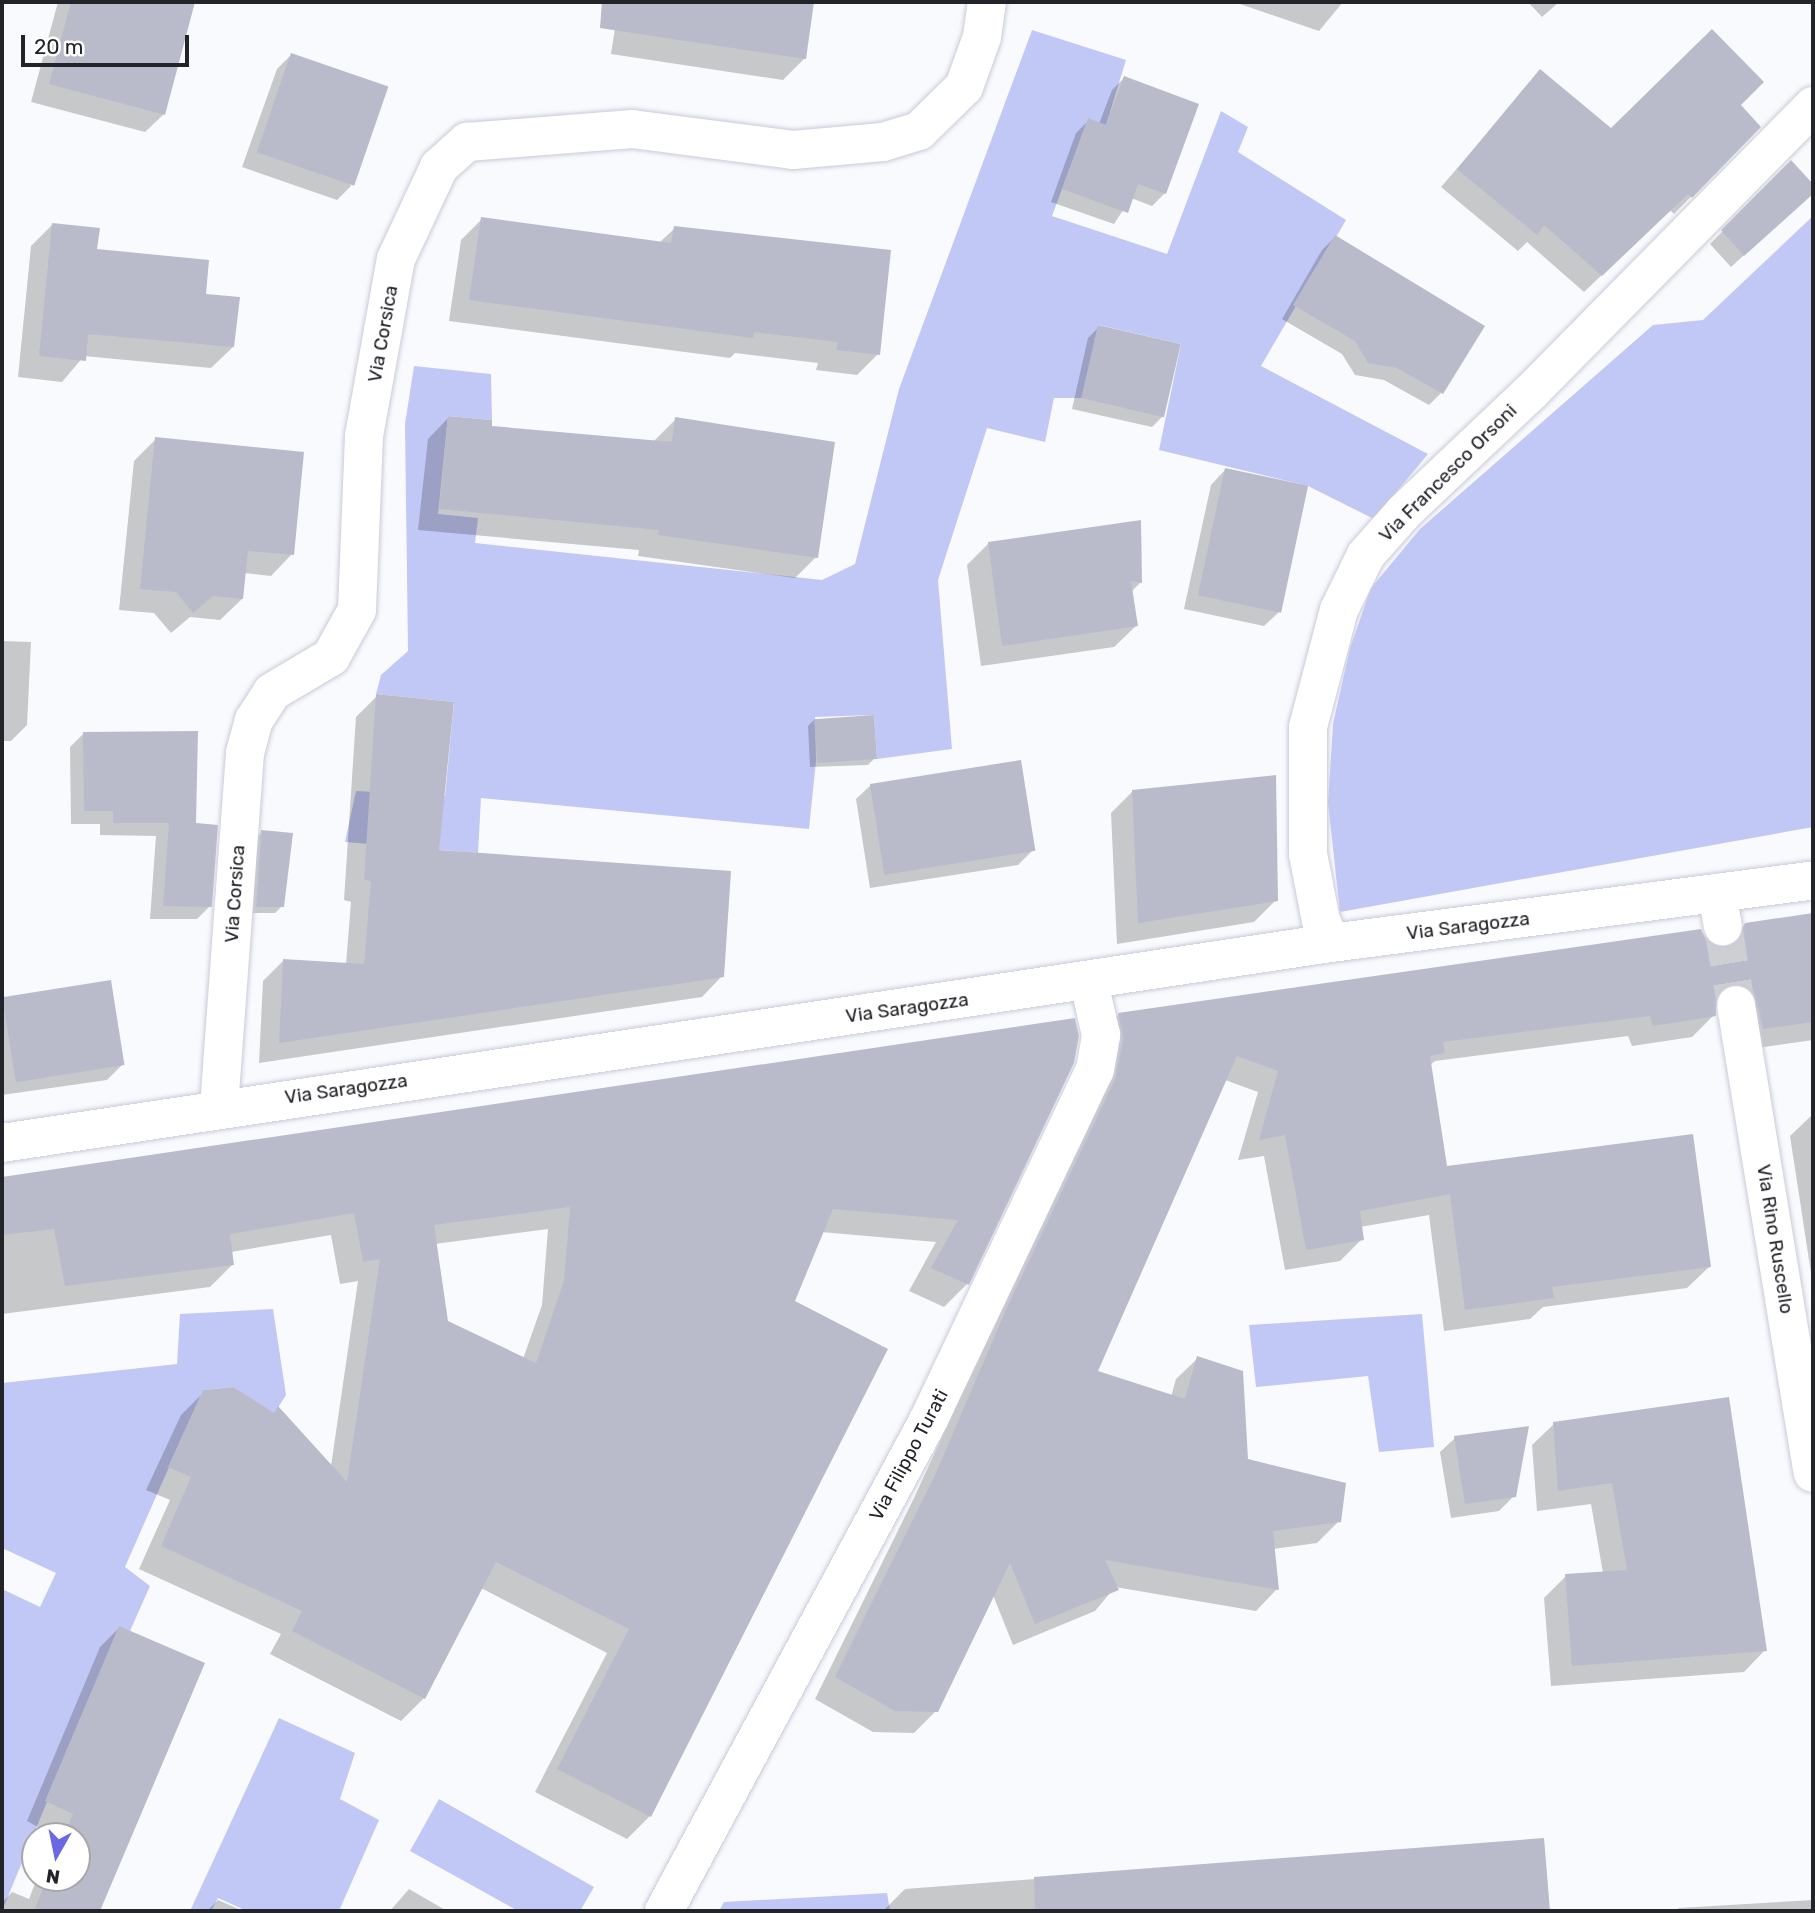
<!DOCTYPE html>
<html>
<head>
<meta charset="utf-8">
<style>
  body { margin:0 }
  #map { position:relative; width:1815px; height:1913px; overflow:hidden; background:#f9fafd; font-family:Rubik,sans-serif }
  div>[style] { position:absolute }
  .green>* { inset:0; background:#c2c8f6 }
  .shadow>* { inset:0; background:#0003 }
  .building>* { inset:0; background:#b9bbca; transform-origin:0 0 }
  .minor-tunnel>* { height:38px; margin-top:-19px; transform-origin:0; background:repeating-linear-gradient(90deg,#cecfd3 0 38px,transparent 0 57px) }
  .roads { filter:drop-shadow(0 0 2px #c8cad9) drop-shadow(0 0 2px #c8cad9) }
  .minor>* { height:38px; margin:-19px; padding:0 19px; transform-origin:19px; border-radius:19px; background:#fff }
  .major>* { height:38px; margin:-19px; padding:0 19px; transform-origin:19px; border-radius:19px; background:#fff }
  span { translate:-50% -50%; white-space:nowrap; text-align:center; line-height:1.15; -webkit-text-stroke:5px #fff; paint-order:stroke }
  .street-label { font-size:19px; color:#232429 }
  .frame { position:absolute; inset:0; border:4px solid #232429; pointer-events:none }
  .north { position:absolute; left:21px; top:1822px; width:70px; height:70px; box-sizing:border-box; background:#fff; border:2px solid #a7a7a9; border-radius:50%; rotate:189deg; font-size:19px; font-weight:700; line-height:28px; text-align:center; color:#232429 }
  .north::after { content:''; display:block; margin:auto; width:24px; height:32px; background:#6a68e2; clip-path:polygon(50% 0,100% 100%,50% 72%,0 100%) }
  .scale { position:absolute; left:21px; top:35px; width:168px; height:32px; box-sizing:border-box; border:4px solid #232429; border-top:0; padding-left:9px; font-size:21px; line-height:24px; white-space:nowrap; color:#232429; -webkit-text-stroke:5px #fff; paint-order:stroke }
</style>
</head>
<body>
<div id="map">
  <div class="green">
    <div style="clip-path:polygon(1032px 30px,1126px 60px,1106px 125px,1088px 119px,1052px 216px,1167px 254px,1221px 111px,1248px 127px,1238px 152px,1346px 220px,1261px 366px,1428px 454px,1374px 519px,1308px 486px,1159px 450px,1181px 344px,1099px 325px,1082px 398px,1054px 398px,1045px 442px,987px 428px,938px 580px,952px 749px,877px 759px,874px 715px,815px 717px,816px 761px,809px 829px,481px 798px,478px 853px,345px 842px,356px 791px,445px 796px,454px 702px,376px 694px,381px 675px,408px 651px,405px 424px,414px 366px,491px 374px,492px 420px,448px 416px,438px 514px,478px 518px,475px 543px,822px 580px,855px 564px,899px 389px)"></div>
    <div style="clip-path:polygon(1813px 216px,1813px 827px,1340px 912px,1328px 803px,1333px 724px,1350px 648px,1371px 588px,1420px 529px,1653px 325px,1703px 320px)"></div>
    <div style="clip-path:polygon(273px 1309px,286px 1395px,270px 1420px,233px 1387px,203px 1390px,125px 1567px,150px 1586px,130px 1631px,119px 1627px,2px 1911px,2px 1589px,40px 1607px,56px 1573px,2px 1548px,2px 1383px,177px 1364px,180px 1314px)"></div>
    <div style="clip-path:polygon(1422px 1314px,1434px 1447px,1379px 1452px,1368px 1376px,1256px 1387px,1249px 1325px)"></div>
    <div style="clip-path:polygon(279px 1718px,355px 1753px,340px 1799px,379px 1820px,339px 1911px,247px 1911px,218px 1898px,211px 1911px,190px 1911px)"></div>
    <div style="clip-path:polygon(439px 1799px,594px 1887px,580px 1911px,518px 1911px,410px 1851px)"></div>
    <div style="clip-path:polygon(887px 1893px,890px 1911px,719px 1911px,724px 1902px)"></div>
  </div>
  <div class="shadow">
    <div style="clip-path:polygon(58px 2px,194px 2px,164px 114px,145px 132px,31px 102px)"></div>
    <div style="clip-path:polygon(619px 2px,813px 2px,804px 59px,783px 80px,611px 54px)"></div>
    <div style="clip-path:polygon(1234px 2px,1343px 2px,1319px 31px)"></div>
    <div style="clip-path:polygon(1528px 2px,1559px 2px,1542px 17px)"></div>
    <div style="clip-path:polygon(291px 55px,351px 186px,337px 200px,242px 167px,277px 69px)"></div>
    <div style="clip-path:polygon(1541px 71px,1612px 130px,1739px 105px,1759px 127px,1674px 214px,1670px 210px,1584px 292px,1527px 242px,1518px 251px,1441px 187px)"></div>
    <div style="clip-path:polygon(1124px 78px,1165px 193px,1152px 206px,1131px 198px,1114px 224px,1051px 202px,1076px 133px,1089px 120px,1099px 124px,1112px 90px)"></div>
    <div style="clip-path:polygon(1791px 162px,1813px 192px,1731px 267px,1710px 244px)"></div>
    <div style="clip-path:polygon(482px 219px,659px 243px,675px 228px,878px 354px,857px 375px,816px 370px,818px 363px,735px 353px,730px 358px,708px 355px,449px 321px,461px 240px)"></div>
    <div style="clip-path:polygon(52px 225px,95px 250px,204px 295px,233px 347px,211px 368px,84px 356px,62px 382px,18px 377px,31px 246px)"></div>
    <div style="clip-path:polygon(1335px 237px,1441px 393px,1429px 405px,1384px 380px,1355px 375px,1342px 354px,1282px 319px,1322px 250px)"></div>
    <div style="clip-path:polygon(1099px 327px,1163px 416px,1152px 427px,1072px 409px,1088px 338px)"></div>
    <div style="clip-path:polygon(449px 417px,490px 427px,654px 441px,676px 419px,816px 557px,795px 578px,638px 556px,639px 550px,418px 530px,428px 439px)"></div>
    <div style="clip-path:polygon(156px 439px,292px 554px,271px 576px,244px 573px,242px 599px,220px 620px,190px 617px,171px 633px,154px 613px,119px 610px,134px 461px)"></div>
    <div style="clip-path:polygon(1225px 470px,1279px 612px,1264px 626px,1184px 609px,1211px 485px)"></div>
    <div style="clip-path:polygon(989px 543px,1141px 582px,1131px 592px,1136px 626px,1114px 647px,981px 666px,967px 565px)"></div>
    <div style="clip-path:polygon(2px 641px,31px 642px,27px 725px,11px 741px,2px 741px)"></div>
    <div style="clip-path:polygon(377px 696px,437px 852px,722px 976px,702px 997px,259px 1063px,263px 981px,284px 960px,346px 964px,351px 902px,344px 900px,356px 717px)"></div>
    <div style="clip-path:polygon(815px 719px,875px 758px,868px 765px,810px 767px,808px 726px)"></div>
    <div style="clip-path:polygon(84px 733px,194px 825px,210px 906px,197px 919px,150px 919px,156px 836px,100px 835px,100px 824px,71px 824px,70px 747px)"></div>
    <div style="clip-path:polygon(871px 785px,1033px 850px,1018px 865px,870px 888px,856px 799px)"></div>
    <div style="clip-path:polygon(1133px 791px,1276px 900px,1254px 922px,1117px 944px,1111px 813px)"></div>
    <div style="clip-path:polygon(262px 832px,282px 906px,275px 913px,250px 913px,255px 839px)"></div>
    <div style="clip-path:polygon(1813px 915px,1813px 1040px,1742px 1050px,1732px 1013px,1714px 1006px,1714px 1015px,1692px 1037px,1632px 1046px,1628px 1036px,1435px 1061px,1429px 1066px,1445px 1168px,1709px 1267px,1687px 1288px,1543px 1307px,1530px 1319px,1444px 1331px,1429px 1215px,1360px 1227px,1362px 1239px,1340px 1261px,1285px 1270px,1264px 1156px,1238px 1160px,1258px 1092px,1225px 1080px,1096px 1372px,1171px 1397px,1176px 1379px,1198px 1358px,1246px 1460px,1339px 1521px,1317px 1543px,1273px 1549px,1277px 1589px,1256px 1611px,1115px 1587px,1095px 1611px,1013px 1645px,993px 1595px,936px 1711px,914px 1733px,873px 1732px,815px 1699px,915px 1496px,1094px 1102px,1098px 1036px,1119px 1014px,1706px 942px,1723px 948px,1745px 924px)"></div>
    <div style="clip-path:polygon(110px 982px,123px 1064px,107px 1080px,2px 1095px,2px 999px)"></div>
    <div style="clip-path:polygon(evenodd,1073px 1020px,967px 1284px,944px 1307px,909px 1291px,936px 1242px,821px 1232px,793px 1302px,650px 1816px,627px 1839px,535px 1792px,607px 1653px,481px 1588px,424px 1698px,401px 1721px,270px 1654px,281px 1634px,139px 1569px,170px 1500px,146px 1490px,181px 1415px,204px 1392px,273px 1414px,278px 1409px,331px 1466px,358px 1281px,340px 1284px,331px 1235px,231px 1252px,233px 1264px,210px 1287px,2px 1314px,2px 1178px,1073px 1020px,548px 1229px,542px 1305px,523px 1359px,447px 1322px,435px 1244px,548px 1229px)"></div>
    <div style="clip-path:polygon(1813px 1114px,1813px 1273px,1811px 1273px,1790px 1136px)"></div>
    <div style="clip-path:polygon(1728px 1399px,1765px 1650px,1744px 1672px,1551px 1686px,1544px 1598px,1566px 1576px,1603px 1573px,1591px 1504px,1537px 1511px,1532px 1445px,1554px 1424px)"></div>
    <div style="clip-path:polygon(1455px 1438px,1514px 1496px,1499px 1511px,1451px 1518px,1440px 1452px)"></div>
    <div style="clip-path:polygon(119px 1628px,202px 1663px,99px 1911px,2px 1911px,2px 1903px,12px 1892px,29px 1899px,37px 1878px,77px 1878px,77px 1836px,54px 1836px,27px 1821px,100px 1647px)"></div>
    <div style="clip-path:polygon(1543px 1840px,1548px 1911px,883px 1911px,905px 1889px)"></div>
    <div style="clip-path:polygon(409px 1889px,447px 1911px,390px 1911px)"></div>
    <div style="clip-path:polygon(218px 1900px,243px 1911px,207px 1911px)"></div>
    <div style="clip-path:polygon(1813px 1900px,1813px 1911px,1675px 1911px,1679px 1908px)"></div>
  </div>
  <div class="building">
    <div style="clip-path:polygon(71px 2px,195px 2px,165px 115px,49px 84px)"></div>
    <div style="clip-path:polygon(602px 2px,814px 2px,806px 59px,600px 28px)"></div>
    <div style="clip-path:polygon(1712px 29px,1764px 82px,1741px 105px,1761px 127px,1692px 198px,1688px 194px,1602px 276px,1544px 225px,1537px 235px,1457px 169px,1540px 69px,1611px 128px)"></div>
    <div style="left:291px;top:53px;width:103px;height:105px;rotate:19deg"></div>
    <div style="clip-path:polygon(1124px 76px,1199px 104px,1166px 194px,1138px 184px,1128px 213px,1062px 189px,1088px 118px,1106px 125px)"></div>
    <div style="clip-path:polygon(1791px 160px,1813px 184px,1813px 194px,1744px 256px,1721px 230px)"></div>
    <div style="clip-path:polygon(481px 217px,671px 243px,674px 226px,891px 250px,880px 355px,836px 350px,838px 342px,754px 332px,753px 338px,730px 335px,469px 300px)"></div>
    <div style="clip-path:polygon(52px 223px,100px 228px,97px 249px,209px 260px,206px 294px,240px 297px,234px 347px,88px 334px,86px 361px,39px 356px)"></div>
    <div style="clip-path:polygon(1335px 235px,1485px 326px,1443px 394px,1397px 368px,1368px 363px,1355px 341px,1293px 305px)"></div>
    <div style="left:1098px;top:325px;width:85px;height:75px;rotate:13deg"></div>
    <div style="clip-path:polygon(448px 416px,492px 420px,492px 426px,672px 442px,675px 417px,835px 442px,818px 558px,658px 535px,659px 530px,439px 509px)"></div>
    <div style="clip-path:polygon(155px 437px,304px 452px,294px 555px,248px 551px,243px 599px,213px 596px,193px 613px,176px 592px,140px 589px)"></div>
    <div style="left:1225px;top:468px;width:85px;height:130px;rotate:12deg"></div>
    <div style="clip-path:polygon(1141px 520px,1142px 583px,1131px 581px,1138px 626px,1002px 646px,988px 542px)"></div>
    <div style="clip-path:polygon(376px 694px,454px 702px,439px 850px,731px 871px,724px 977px,279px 1043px,283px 959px,364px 964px,371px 881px,364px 880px)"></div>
    <div style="left:874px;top:715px;width:44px;height:60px;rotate:86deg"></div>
    <div style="clip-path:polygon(198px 731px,196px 823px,218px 825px,212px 907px,163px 906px,169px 823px,113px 823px,113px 811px,84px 811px,83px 732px)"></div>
    <div style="left:1021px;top:760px;width:92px;height:153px;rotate:81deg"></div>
    <div style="clip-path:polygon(1276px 775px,1278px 901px,1138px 923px,1132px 790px)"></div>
    <div style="clip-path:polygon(261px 830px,293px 833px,284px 907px,256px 907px)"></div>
    <div style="clip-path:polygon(1813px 913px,1813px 1022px,1763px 1029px,1753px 992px,1733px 983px,1716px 997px,1716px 1016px,1653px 1026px,1650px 1016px,1443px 1042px,1445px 1053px,1430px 1056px,1447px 1166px,1693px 1134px,1711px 1267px,1552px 1287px,1554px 1298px,1465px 1310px,1450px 1194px,1360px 1211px,1364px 1240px,1306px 1250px,1285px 1135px,1259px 1140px,1278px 1071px,1237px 1056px,1098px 1371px,1185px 1399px,1197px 1356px,1243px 1371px,1248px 1459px,1346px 1483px,1341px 1522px,1273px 1531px,1279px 1590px,1105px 1560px,1119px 1590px,1035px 1624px,1010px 1563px,938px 1712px,895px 1711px,835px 1677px,936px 1473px,1009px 1303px,1115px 1079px,1123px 1038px,1118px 1013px,1701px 929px,1707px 941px,1726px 948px,1738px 942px,1745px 923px)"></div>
    <div style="left:111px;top:980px;width:86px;height:110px;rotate:81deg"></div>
    <div style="clip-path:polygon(evenodd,1075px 1018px,1079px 1036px,1074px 1063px,969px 1285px,931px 1268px,958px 1220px,833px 1209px,795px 1301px,888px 1349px,651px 1817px,557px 1769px,629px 1629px,496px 1562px,425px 1699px,292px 1631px,302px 1611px,161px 1546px,191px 1477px,168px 1467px,203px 1390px,233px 1387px,274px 1413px,278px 1406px,347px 1482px,380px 1259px,363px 1262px,354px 1213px,230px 1234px,234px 1265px,65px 1286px,54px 1229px,2px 1235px,2px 1177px,1075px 1018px,570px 1207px,564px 1281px,536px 1363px,448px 1321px,434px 1225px,570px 1207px)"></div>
    <div style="clip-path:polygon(1729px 1397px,1767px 1651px,1572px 1666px,1565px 1574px,1627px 1570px,1612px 1483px,1558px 1491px,1553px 1422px)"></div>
    <div style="clip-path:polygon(1529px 1426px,1516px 1497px,1465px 1504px,1454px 1436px)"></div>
    <div style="clip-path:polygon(119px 1626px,205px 1663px,100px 1911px,34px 1911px,47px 1878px,77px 1878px,77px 1836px,64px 1836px,73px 1814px,45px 1801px)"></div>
    <div style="clip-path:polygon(1544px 1838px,1550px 1911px,1035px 1911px,1034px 1877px)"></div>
  </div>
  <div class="minor-tunnel">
    <div style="left:1723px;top:926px;width:80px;rotate:80.7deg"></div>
  </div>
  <div class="roads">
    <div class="minor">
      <div style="left:1717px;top:893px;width:34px;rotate:80deg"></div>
      <div style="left:1331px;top:943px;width:24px;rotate:-114deg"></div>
      <div style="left:1321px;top:921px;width:68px;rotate:-101deg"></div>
      <div style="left:1308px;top:854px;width:127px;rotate:-90deg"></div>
      <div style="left:1308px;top:727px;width:121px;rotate:-75.2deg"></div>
      <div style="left:1339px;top:610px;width:61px;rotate:-63.9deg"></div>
      <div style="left:1366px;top:555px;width:57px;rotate:-48.5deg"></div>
      <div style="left:1404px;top:512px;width:175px;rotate:-43.4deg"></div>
      <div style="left:1531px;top:392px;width:402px;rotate:-45.4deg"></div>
      <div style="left:1736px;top:1005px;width:474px;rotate:80.7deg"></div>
      <div style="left:219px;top:1107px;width:355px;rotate:-85.8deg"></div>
      <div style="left:245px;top:753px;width:34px;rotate:-75deg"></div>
      <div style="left:254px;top:720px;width:33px;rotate:-57deg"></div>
      <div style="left:272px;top:692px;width:69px;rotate:-30.7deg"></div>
      <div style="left:331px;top:657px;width:54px;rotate:-61deg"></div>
      <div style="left:357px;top:610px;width:174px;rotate:-87.7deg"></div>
      <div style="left:364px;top:436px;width:180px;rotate:-79.8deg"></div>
      <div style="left:396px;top:259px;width:102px;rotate:-64.9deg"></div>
      <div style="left:439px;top:167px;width:38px;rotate:-42deg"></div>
      <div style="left:467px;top:142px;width:166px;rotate:-4.5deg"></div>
      <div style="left:632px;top:129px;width:162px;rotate:7.4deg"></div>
      <div style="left:793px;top:150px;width:90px;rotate:-5.1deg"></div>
      <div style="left:883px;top:142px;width:38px;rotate:-17deg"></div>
      <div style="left:919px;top:131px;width:63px;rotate:-44.4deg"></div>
      <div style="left:964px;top:87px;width:53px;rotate:-70.2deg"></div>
      <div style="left:982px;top:37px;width:35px;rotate:-82deg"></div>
      <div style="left:664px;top:1911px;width:557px;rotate:-61.69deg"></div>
      <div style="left:928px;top:1421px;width:389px;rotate:-64.6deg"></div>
      <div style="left:1095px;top:1070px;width:36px;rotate:-80deg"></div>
      <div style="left:1101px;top:1035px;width:54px;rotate:-102.8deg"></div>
    </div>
    <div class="major">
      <div style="left:2px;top:1143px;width:1344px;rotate:-8.56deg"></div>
      <div style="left:1331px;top:943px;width:486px;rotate:-7.4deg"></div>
    </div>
  </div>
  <div class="street-label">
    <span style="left:383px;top:334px;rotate:-80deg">Via Corsica</span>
    <span style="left:1448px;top:473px;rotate:-45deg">Via Francesco Orsoni</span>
    <span style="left:235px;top:894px;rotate:-86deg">Via Corsica</span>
    <span style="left:1468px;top:926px;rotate:-7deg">Via Saragozza</span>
    <span style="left:907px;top:1008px;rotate:-8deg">Via Saragozza</span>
    <span style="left:346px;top:1089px;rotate:-8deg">Via Saragozza</span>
    <span style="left:1775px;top:1239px;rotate:81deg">Via Rino Ruscello</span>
    <span style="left:909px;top:1455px;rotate:-62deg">Via Filippo Turati</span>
  </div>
  <div class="frame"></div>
  <div class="north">N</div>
  <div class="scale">20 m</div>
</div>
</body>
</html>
